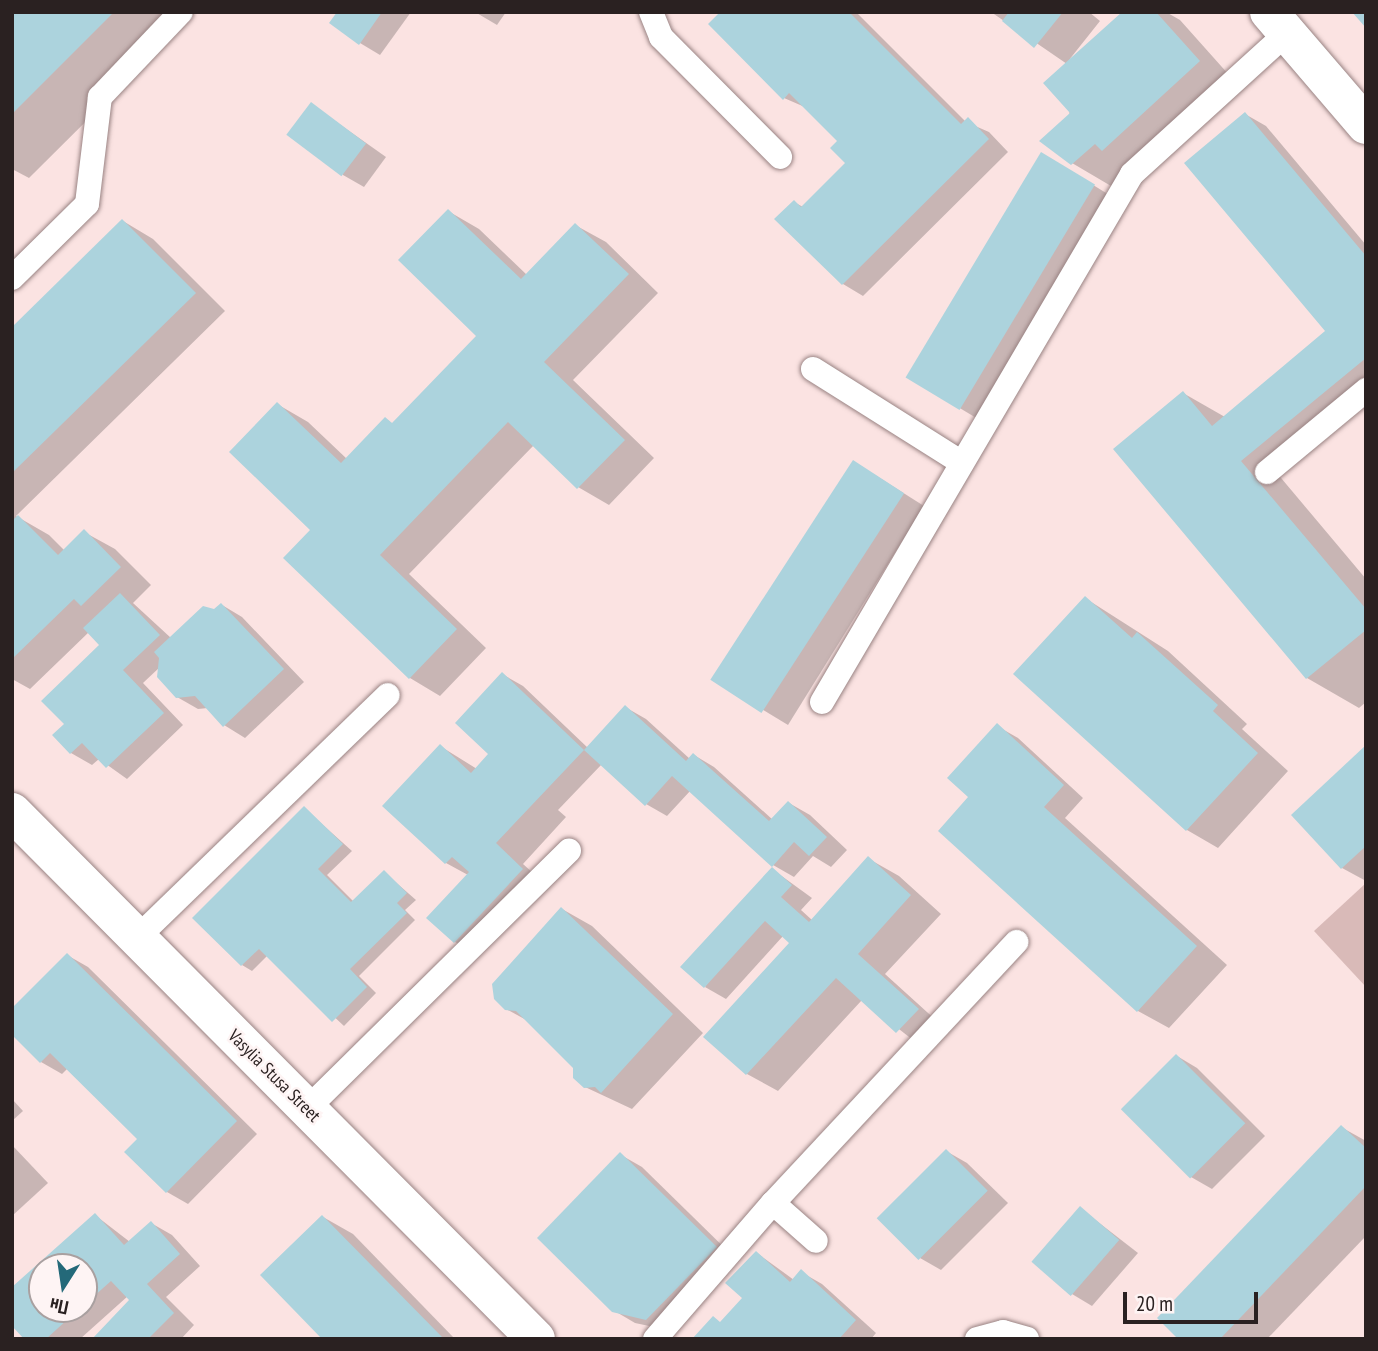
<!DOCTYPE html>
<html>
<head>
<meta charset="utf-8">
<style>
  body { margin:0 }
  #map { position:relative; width:1378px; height:1351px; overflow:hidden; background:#fbe3e2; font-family:"PT Sans Narrow",sans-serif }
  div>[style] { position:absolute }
  .green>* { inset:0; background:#d9bab8 }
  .shadow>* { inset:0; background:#0003 }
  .building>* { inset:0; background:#acd3dd; transform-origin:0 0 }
  .roads { filter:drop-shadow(0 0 2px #998383) drop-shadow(0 0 2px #998383) }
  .lane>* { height:24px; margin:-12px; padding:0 12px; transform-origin:12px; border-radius:12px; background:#fff }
  .street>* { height:38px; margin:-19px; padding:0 19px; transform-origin:19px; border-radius:19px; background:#fff }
  .secondary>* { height:38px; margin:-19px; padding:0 19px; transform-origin:19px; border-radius:19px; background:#fff }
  span { translate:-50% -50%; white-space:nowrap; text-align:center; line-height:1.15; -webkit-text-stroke:5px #fef4f4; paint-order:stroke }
  .street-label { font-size:18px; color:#2a2121 }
  .frame { position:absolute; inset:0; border:14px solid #2a2121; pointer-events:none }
  .north { position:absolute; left:28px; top:1253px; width:70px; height:70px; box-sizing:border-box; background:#fef4f4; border:2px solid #a9a0a0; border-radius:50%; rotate:192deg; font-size:19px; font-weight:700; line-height:28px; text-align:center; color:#2a2121 }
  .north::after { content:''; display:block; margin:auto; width:24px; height:32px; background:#246979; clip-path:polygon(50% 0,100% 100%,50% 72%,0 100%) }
  .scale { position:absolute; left:1123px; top:1292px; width:135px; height:32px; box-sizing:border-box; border:4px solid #2a2121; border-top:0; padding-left:9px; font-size:21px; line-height:24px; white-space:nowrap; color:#2a2121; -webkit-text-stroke:5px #fef4f4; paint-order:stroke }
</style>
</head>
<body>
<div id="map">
  <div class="green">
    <div style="clip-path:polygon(1366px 883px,1366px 987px,1314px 931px)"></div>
  </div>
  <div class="shadow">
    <div style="clip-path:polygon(12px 12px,196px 12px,29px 178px,12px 169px)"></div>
    <div style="clip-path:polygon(340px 12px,411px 12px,380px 55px,360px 43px)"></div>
    <div style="clip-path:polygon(475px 12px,506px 12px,497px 25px)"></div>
    <div style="clip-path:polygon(723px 12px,856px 12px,966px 122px,989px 132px,1008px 152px,863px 296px,843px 284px,794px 202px,803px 207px,847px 163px,840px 141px,807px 108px,784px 98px)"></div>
    <div style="clip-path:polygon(991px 12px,1089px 12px,1100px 21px,1069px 60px,1125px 12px,1166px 12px,1180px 20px,1238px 85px,1111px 186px,1072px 163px,1067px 64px)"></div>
    <div style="clip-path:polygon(311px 104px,386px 157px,364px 187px,343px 175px)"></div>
    <div style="clip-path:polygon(1245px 114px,1266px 126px,1366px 245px,1366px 387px,1271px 466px,1366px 579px,1366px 702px,1359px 708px,1307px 678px,1183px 393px,1225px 417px,1328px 332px)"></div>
    <div style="clip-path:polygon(1072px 172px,1124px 204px,988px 425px,958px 407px)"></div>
    <div style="clip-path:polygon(448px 211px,479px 229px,527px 275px,575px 225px,606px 242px,658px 293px,573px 380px,654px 458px,609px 505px,578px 487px,534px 445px,409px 574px,486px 648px,440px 696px,410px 678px,312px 530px,277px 404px,308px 422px,347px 459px,386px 419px,393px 424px,478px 336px)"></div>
    <div style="clip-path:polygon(123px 221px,153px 239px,225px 311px,16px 516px,49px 535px,65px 551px,84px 532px,115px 549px,151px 585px,133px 603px,171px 638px,222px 605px,242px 617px,304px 682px,245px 738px,224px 725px,208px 708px,198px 709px,177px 697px,160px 667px,143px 683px,183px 725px,127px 779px,99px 759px,92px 765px,71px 753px,54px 735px,66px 724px,101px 645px,89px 632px,30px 689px,12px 679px,12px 329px)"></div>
    <div style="clip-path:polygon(875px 475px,924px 506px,788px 725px,717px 682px)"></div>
    <div style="clip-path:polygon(1085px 598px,1168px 651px,1247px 724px,1242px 729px,1288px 771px,1218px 848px,1187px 830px,1016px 674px)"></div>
    <div style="clip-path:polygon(502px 674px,523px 686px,588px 748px,625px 707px,646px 719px,690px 759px,694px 755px,714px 767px,773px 820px,789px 803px,810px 815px,847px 850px,831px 867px,813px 856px,794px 877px,773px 865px,691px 790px,667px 816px,646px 804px,602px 764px,558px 810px,566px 817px,523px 864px,543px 882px,476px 954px,455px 942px,468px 875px,446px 863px,440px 746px,477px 769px,491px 754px)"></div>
    <div style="clip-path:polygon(997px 726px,1018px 738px,1083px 798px,1065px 818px,1227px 965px,1169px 1028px,1138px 1011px,940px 831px,971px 797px)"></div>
    <div style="clip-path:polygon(1366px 748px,1366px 881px,1342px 868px)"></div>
    <div style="clip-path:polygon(304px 808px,352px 851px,327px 875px,354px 902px,384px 872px,416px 900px,405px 910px,415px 920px,359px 976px,376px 993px,344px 1026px,268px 955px,252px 971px,242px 965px)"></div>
    <div style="clip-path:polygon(869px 859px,899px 876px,941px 914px,885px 974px,938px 1022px,918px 1044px,862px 1000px,778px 1091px,747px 1074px,706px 1037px,791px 943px,783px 936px,726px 999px,705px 987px,772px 869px,812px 898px,801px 910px,812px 920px)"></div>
    <div style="clip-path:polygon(562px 909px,592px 926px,703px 1033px,632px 1109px,585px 1087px,575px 1067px,530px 1022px,506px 1009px)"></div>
    <div style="clip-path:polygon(67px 955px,88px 967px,257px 1134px,188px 1204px,167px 1192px,140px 1139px,68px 1068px,62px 1074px,41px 1062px)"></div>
    <div style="clip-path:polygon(1177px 1056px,1197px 1068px,1265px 1136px,1212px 1189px,1191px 1177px)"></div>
    <div style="clip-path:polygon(12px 1099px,23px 1111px,12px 1121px)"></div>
    <div style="clip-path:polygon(1341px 1127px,1366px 1141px,1366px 1236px,1267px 1339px,1181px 1339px)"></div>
    <div style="clip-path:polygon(12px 1145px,48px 1183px,12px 1216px)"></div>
    <div style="clip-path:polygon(946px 1151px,967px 1163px,1008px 1203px,941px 1270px,920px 1258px)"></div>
    <div style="clip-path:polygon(621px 1155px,642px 1167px,737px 1260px,668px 1330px,635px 1323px,613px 1310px)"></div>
    <div style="clip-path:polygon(1080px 1208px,1138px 1253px,1092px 1306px,1072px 1294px)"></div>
    <div style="clip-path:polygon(evenodd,95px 1215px,130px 1242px,151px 1223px,172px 1235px,200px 1266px,166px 1297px,194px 1325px,181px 1339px,94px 1339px,132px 1300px,128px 1296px,80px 1339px,26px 1339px,12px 1290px,95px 1215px,42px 1267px,84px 1267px,84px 1309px,42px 1309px,42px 1267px)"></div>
    <div style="clip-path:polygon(323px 1217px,353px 1234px,455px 1339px,325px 1339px)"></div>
    <div style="clip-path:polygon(757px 1253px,794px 1280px,801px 1272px,822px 1284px,876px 1333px,871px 1339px,695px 1339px,721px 1323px,744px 1298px)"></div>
  </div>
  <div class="building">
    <div style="clip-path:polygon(12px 12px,114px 12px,12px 114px)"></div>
    <div style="clip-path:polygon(337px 12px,382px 12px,359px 45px,329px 23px)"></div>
    <div style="clip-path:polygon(720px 12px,849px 12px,961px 124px,968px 117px,989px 139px,842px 285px,774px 219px,794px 200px,801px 207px,845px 163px,830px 148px,837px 141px,789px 93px,783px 100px,708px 24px)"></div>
    <div style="clip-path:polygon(1009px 12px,1063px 12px,1034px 48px,1002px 21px)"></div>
    <div style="clip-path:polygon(1122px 12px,1156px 12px,1200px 61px,1102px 151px,1095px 144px,1071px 165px,1039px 141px,1070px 113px,1043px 83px)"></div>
    <div style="clip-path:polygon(1352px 12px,1366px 12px,1366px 28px)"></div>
    <div style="left:311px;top:102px;width:69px;height:41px;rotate:37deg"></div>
    <div style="clip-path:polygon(1245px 112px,1366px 256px,1366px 358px,1241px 461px,1366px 609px,1366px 630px,1306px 679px,1113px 449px,1183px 391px,1212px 426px,1325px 331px,1184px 163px)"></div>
    <div style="left:1041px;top:152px;width:63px;height:263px;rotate:31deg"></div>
    <div style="clip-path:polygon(448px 209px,521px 279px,575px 223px,629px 274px,544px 362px,625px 440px,577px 489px,508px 422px,380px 555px,457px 629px,409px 679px,283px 558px,310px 530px,229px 452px,277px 402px,341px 463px,385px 417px,392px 423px,476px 336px,398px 260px)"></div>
    <div style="clip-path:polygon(122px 219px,196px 293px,12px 473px,12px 327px)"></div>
    <div style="left:853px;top:460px;width:61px;height:262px;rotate:33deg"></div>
    <div style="clip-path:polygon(18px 515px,58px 555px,84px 529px,121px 567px,81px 606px,74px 599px,12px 659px,12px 521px)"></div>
    <div style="clip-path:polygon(120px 593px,160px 635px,123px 670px,164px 713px,106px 768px,82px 743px,70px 754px,52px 735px,64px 724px,41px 701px,99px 645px,83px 628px)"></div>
    <div style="clip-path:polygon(1085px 596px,1132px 638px,1137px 632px,1218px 705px,1213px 711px,1258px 753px,1186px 831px,1013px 674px)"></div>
    <div style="clip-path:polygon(221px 603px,284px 669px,223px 727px,195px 696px,176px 698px,157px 677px,159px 658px,154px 652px,203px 606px,214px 609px)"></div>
    <div style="clip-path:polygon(502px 672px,584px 750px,496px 843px,523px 869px,454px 943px,426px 918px,469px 872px,452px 857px,445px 864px,382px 806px,440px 744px,471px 773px,488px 754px,455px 723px)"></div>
    <div style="clip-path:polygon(625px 705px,686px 761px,693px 753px,769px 821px,788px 801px,827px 837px,809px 856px,794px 842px,772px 867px,792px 885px,781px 897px,809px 922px,868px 856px,911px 895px,858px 954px,919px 1009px,896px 1033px,836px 978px,746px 1075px,703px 1037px,789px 943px,765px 921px,704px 988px,680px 967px,772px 867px,672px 776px,645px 806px,584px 750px)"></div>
    <div style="clip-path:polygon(997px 723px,1064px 785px,1044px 807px,1197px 946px,1137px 1012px,938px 831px,968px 797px,947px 778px)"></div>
    <div style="clip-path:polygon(1366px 745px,1366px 846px,1341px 869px,1291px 815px)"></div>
    <div style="clip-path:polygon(304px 806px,343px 844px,318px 869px,351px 902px,384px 870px,407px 893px,397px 903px,407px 913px,350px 969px,367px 987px,332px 1022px,259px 949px,241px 966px,192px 918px)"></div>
    <div style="clip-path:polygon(561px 907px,673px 1014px,601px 1093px,595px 1087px,584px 1088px,573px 1078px,573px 1068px,516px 1011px,505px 1010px,494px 999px,492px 984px)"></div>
    <div style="clip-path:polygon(67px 953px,237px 1121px,166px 1193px,124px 1152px,137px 1139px,50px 1053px,40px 1063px,12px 1035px,12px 1008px)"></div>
    <div style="left:1176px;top:1054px;width:98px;height:78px;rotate:45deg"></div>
    <div style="clip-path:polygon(1341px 1125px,1366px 1148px,1366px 1186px,1220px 1339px,1178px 1339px,1157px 1318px)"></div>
    <div style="left:946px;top:1149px;width:59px;height:98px;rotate:45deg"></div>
    <div style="clip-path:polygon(620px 1152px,717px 1247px,646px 1320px,612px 1312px,537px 1238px)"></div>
    <div style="left:1080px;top:1206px;width:52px;height:74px;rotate:41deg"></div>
    <div style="clip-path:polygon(95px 1213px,124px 1245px,151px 1221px,180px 1254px,147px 1284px,174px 1313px,148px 1339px,92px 1339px,129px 1300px,111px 1281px,84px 1305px,84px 1267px,42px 1267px,42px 1309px,79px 1309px,46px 1339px,24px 1339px,12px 1326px,12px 1287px)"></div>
    <div style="clip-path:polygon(322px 1215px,382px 1276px,444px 1339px,322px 1339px,260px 1275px)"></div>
    <div style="clip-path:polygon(756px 1251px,790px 1282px,801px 1269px,856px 1320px,839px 1339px,692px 1339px,713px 1316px,720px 1322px,742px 1298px,725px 1283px)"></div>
  </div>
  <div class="roads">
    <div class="lane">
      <div style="left:651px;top:12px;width:27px;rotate:68deg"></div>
      <div style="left:661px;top:37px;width:169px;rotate:45.2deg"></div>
      <div style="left:12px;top:278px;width:105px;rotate:-44.6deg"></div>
      <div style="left:87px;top:204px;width:108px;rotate:-83.1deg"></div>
      <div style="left:100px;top:97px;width:117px;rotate:-46.4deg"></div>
      <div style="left:813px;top:369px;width:176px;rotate:32.2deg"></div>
      <div style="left:1267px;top:472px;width:129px;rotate:-39.6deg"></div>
      <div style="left:822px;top:702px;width:612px;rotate:-59.58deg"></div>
      <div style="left:1132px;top:174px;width:210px;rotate:-42.3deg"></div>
      <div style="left:137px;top:938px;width:349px;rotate:-44.1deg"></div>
      <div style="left:307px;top:1109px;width:368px;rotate:-44.6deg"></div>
      <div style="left:773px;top:1203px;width:357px;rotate:-47deg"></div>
      <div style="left:655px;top:1339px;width:180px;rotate:-49.1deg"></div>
      <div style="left:773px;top:1203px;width:57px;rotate:41.5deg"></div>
      <div style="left:977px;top:1339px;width:27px;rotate:-15deg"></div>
      <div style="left:1003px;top:1332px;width:25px;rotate:16deg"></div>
    </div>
    <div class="street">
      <div style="left:12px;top:812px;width:743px;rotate:45.16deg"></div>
    </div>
    <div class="secondary">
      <div style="left:1269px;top:12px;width:149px;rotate:49.4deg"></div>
    </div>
  </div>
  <div class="street-label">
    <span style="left:274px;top:1076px;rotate:45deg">Vasylia Stusa Street</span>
  </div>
  <div class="frame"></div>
  <div class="north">Пн</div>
  <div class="scale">20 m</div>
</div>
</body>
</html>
